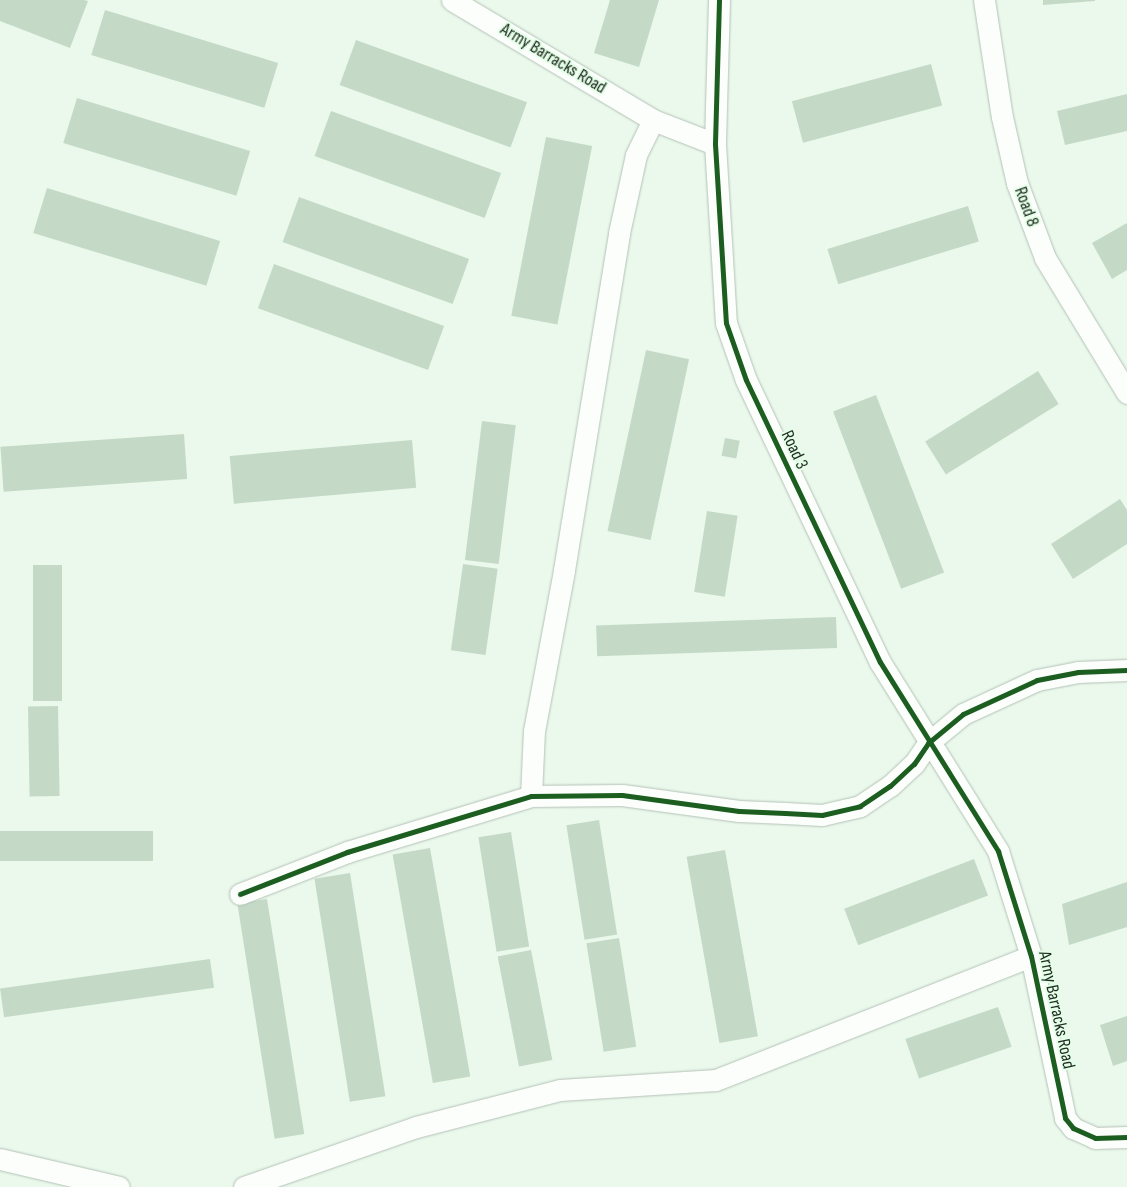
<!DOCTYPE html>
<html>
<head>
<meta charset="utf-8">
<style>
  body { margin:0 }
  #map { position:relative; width:1127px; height:1187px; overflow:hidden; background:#eaf9ec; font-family:"Sofia Sans Condensed",sans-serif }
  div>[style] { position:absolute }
  .building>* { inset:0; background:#c4dac7; transform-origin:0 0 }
  .roads { filter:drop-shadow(0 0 1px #b5c1b7) drop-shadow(0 0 1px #b5c1b7) }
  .street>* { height:21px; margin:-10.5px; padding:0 10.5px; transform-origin:10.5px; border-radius:10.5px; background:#fcfefc }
  .cycleway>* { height:5px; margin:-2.5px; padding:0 2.5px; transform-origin:2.5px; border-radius:2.5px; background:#1b5e20 }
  span { translate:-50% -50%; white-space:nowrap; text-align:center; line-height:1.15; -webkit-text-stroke:4px #e4ffe7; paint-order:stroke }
  .street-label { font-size:18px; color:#222c24 }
</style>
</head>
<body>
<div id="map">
  <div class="building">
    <div style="clip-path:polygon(0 0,84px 0,88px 1px,70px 48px,0 21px)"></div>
    <div style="clip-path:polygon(610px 0,659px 0,639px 67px,594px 53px)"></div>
    <div style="clip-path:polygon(1043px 0,1095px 0,1095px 1px,1043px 5px)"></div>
    <div style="left:105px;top:10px;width:181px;height:47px;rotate:17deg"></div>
    <div style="left:356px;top:40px;width:182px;height:48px;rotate:20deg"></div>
    <div style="left:931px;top:64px;width:43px;height:144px;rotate:75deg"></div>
    <div style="clip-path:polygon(1127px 94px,1127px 131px,1065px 145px,1057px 111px)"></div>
    <div style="left:77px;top:98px;width:181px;height:47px;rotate:17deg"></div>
    <div style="left:331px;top:111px;width:181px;height:48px;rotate:20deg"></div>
    <div style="left:546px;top:137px;width:47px;height:182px;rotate:11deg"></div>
    <div style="left:47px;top:188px;width:181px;height:47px;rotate:17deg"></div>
    <div style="left:299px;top:197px;width:181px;height:48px;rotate:20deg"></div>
    <div style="left:968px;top:206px;width:37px;height:147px;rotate:73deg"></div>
    <div style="clip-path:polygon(1127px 223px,1127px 270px,1112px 279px,1092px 243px)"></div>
    <div style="left:274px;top:264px;width:181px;height:47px;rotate:20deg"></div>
    <div style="left:646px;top:350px;width:44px;height:185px;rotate:12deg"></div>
    <div style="left:1038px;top:371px;width:39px;height:133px;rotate:58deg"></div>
    <div style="left:876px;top:395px;width:190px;height:46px;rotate:69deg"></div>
    <div style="left:482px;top:421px;width:34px;height:140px;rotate:7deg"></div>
    <div style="left:184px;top:434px;width:45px;height:184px;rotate:86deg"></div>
    <div style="left:725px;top:438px;width:15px;height:18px;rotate:11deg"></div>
    <div style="left:412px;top:440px;width:48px;height:183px;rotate:85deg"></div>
    <div style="clip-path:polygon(1120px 499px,1127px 510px,1127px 544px,1073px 579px,1051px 544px)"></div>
    <div style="left:707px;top:511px;width:31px;height:82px;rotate:9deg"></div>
    <div style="left:463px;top:564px;width:35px;height:87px;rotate:8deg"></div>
    <div style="left:33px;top:565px;width:29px;height:136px"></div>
    <div style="left:836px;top:617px;width:31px;height:240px;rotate:88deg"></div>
    <div style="left:58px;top:706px;width:90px;height:30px;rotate:89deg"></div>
    <div style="left:599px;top:820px;width:116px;height:33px;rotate:81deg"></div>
    <div style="left:0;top:831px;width:153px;height:30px"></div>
    <div style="left:511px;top:832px;width:116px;height:33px;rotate:81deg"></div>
    <div style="left:430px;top:848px;width:232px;height:38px;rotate:80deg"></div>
    <div style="left:725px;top:850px;width:189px;height:39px;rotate:80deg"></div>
    <div style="left:974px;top:859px;width:39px;height:139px;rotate:69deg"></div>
    <div style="left:350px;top:873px;width:226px;height:36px;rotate:81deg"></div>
    <div style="clip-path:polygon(1127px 882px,1127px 927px,1069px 945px,1062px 904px)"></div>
    <div style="left:267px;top:899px;width:238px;height:30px;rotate:81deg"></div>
    <div style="left:619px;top:938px;width:110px;height:33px;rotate:81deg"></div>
    <div style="left:531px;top:950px;width:112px;height:34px;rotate:79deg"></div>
    <div style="left:210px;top:959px;width:29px;height:212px;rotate:82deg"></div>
    <div style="left:998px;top:1007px;width:42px;height:98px;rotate:71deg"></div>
    <div style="clip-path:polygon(1127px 1016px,1127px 1061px,1113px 1066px,1100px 1025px)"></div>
  </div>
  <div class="roads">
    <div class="street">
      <div style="left:452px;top:0;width:234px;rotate:30.8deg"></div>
      <div style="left:653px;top:120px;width:66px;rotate:21.2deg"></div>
      <div style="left:719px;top:0;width:144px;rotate:91.6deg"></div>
      <div style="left:715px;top:144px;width:179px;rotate:86.5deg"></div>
      <div style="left:726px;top:323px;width:60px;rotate:70.7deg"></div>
      <div style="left:746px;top:380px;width:312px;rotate:64.6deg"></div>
      <div style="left:880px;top:662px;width:223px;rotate:58deg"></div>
      <div style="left:998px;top:851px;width:110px;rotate:72.6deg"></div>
      <div style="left:1031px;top:956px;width:166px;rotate:78.1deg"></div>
      <div style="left:1065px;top:1118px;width:13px;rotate:51deg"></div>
      <div style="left:1073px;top:1128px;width:24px;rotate:24deg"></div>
      <div style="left:1095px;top:1138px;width:32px;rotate:-2deg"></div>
      <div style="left:984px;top:0;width:118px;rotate:81.3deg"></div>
      <div style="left:1002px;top:117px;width:68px;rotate:77.2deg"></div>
      <div style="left:1017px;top:183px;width:80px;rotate:69.5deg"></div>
      <div style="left:1045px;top:258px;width:158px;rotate:58.7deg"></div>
      <div style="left:531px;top:796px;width:65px;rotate:-87.4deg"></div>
      <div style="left:534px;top:731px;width:164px;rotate:-79.4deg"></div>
      <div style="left:564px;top:570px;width:341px;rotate:-80.7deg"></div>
      <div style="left:619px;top:233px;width:80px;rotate:-77.7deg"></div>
      <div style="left:636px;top:155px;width:39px;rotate:-64deg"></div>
      <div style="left:240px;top:894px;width:115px;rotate:-21.4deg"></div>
      <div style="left:347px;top:852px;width:192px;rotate:-16.9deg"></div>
      <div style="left:531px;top:796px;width:91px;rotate:-0.6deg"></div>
      <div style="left:622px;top:795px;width:118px;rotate:7.8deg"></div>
      <div style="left:739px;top:811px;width:46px;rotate:2.5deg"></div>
      <div style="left:785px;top:813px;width:37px;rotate:3deg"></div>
      <div style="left:822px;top:815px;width:39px;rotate:-13deg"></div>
      <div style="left:860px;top:806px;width:36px;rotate:-34deg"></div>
      <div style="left:890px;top:786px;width:33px;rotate:-43deg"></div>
      <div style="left:914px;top:764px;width:25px;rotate:-56deg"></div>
      <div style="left:928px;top:743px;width:45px;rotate:-39.6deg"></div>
      <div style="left:963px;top:714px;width:81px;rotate:-24.7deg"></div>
      <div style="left:1037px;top:680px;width:42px;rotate:-11deg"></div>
      <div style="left:1078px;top:672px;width:49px;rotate:-2.3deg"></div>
      <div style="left:0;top:1159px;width:122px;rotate:13.2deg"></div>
      <div style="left:244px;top:1187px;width:182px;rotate:-19.2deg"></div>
      <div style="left:416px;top:1127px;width:149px;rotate:-14.4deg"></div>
      <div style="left:560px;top:1090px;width:156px;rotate:-3.7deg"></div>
      <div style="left:716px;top:1080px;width:339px;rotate:-21.5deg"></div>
    </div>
  </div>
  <div class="cycleway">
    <div style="left:719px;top:0;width:144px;rotate:91.6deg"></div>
    <div style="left:715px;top:144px;width:179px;rotate:86.5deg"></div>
    <div style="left:726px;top:323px;width:60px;rotate:70.7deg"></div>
    <div style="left:746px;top:380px;width:312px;rotate:64.6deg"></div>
    <div style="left:880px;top:662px;width:223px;rotate:58deg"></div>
    <div style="left:998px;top:851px;width:110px;rotate:72.6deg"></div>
    <div style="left:1031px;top:956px;width:166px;rotate:78.1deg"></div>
    <div style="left:1065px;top:1118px;width:13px;rotate:51deg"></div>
    <div style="left:1073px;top:1128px;width:24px;rotate:24deg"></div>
    <div style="left:1095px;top:1138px;width:32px;rotate:-2deg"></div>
    <div style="left:240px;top:894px;width:115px;rotate:-21.4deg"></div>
    <div style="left:347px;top:852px;width:192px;rotate:-16.9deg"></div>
    <div style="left:531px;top:796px;width:91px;rotate:-0.6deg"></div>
    <div style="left:622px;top:795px;width:118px;rotate:7.8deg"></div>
    <div style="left:739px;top:811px;width:46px;rotate:2.5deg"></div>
    <div style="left:785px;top:813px;width:37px;rotate:3deg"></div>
    <div style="left:822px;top:815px;width:39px;rotate:-13deg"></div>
    <div style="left:860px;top:806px;width:36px;rotate:-34deg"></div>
    <div style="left:890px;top:786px;width:33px;rotate:-43deg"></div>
    <div style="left:914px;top:764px;width:25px;rotate:-56deg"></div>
    <div style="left:928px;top:743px;width:45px;rotate:-39.6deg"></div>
    <div style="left:963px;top:714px;width:81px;rotate:-24.7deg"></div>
    <div style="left:1037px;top:680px;width:42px;rotate:-11deg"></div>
    <div style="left:1078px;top:672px;width:49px;rotate:-2.3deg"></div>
  </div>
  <div class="street-label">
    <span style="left:553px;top:59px;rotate:31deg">Army Barracks Road</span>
    <span style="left:1026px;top:207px;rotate:70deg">Road 8</span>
    <span style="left:794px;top:450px;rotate:65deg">Road 3</span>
    <span style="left:1056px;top:1010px;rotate:78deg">Army Barracks Road</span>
  </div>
</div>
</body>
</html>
